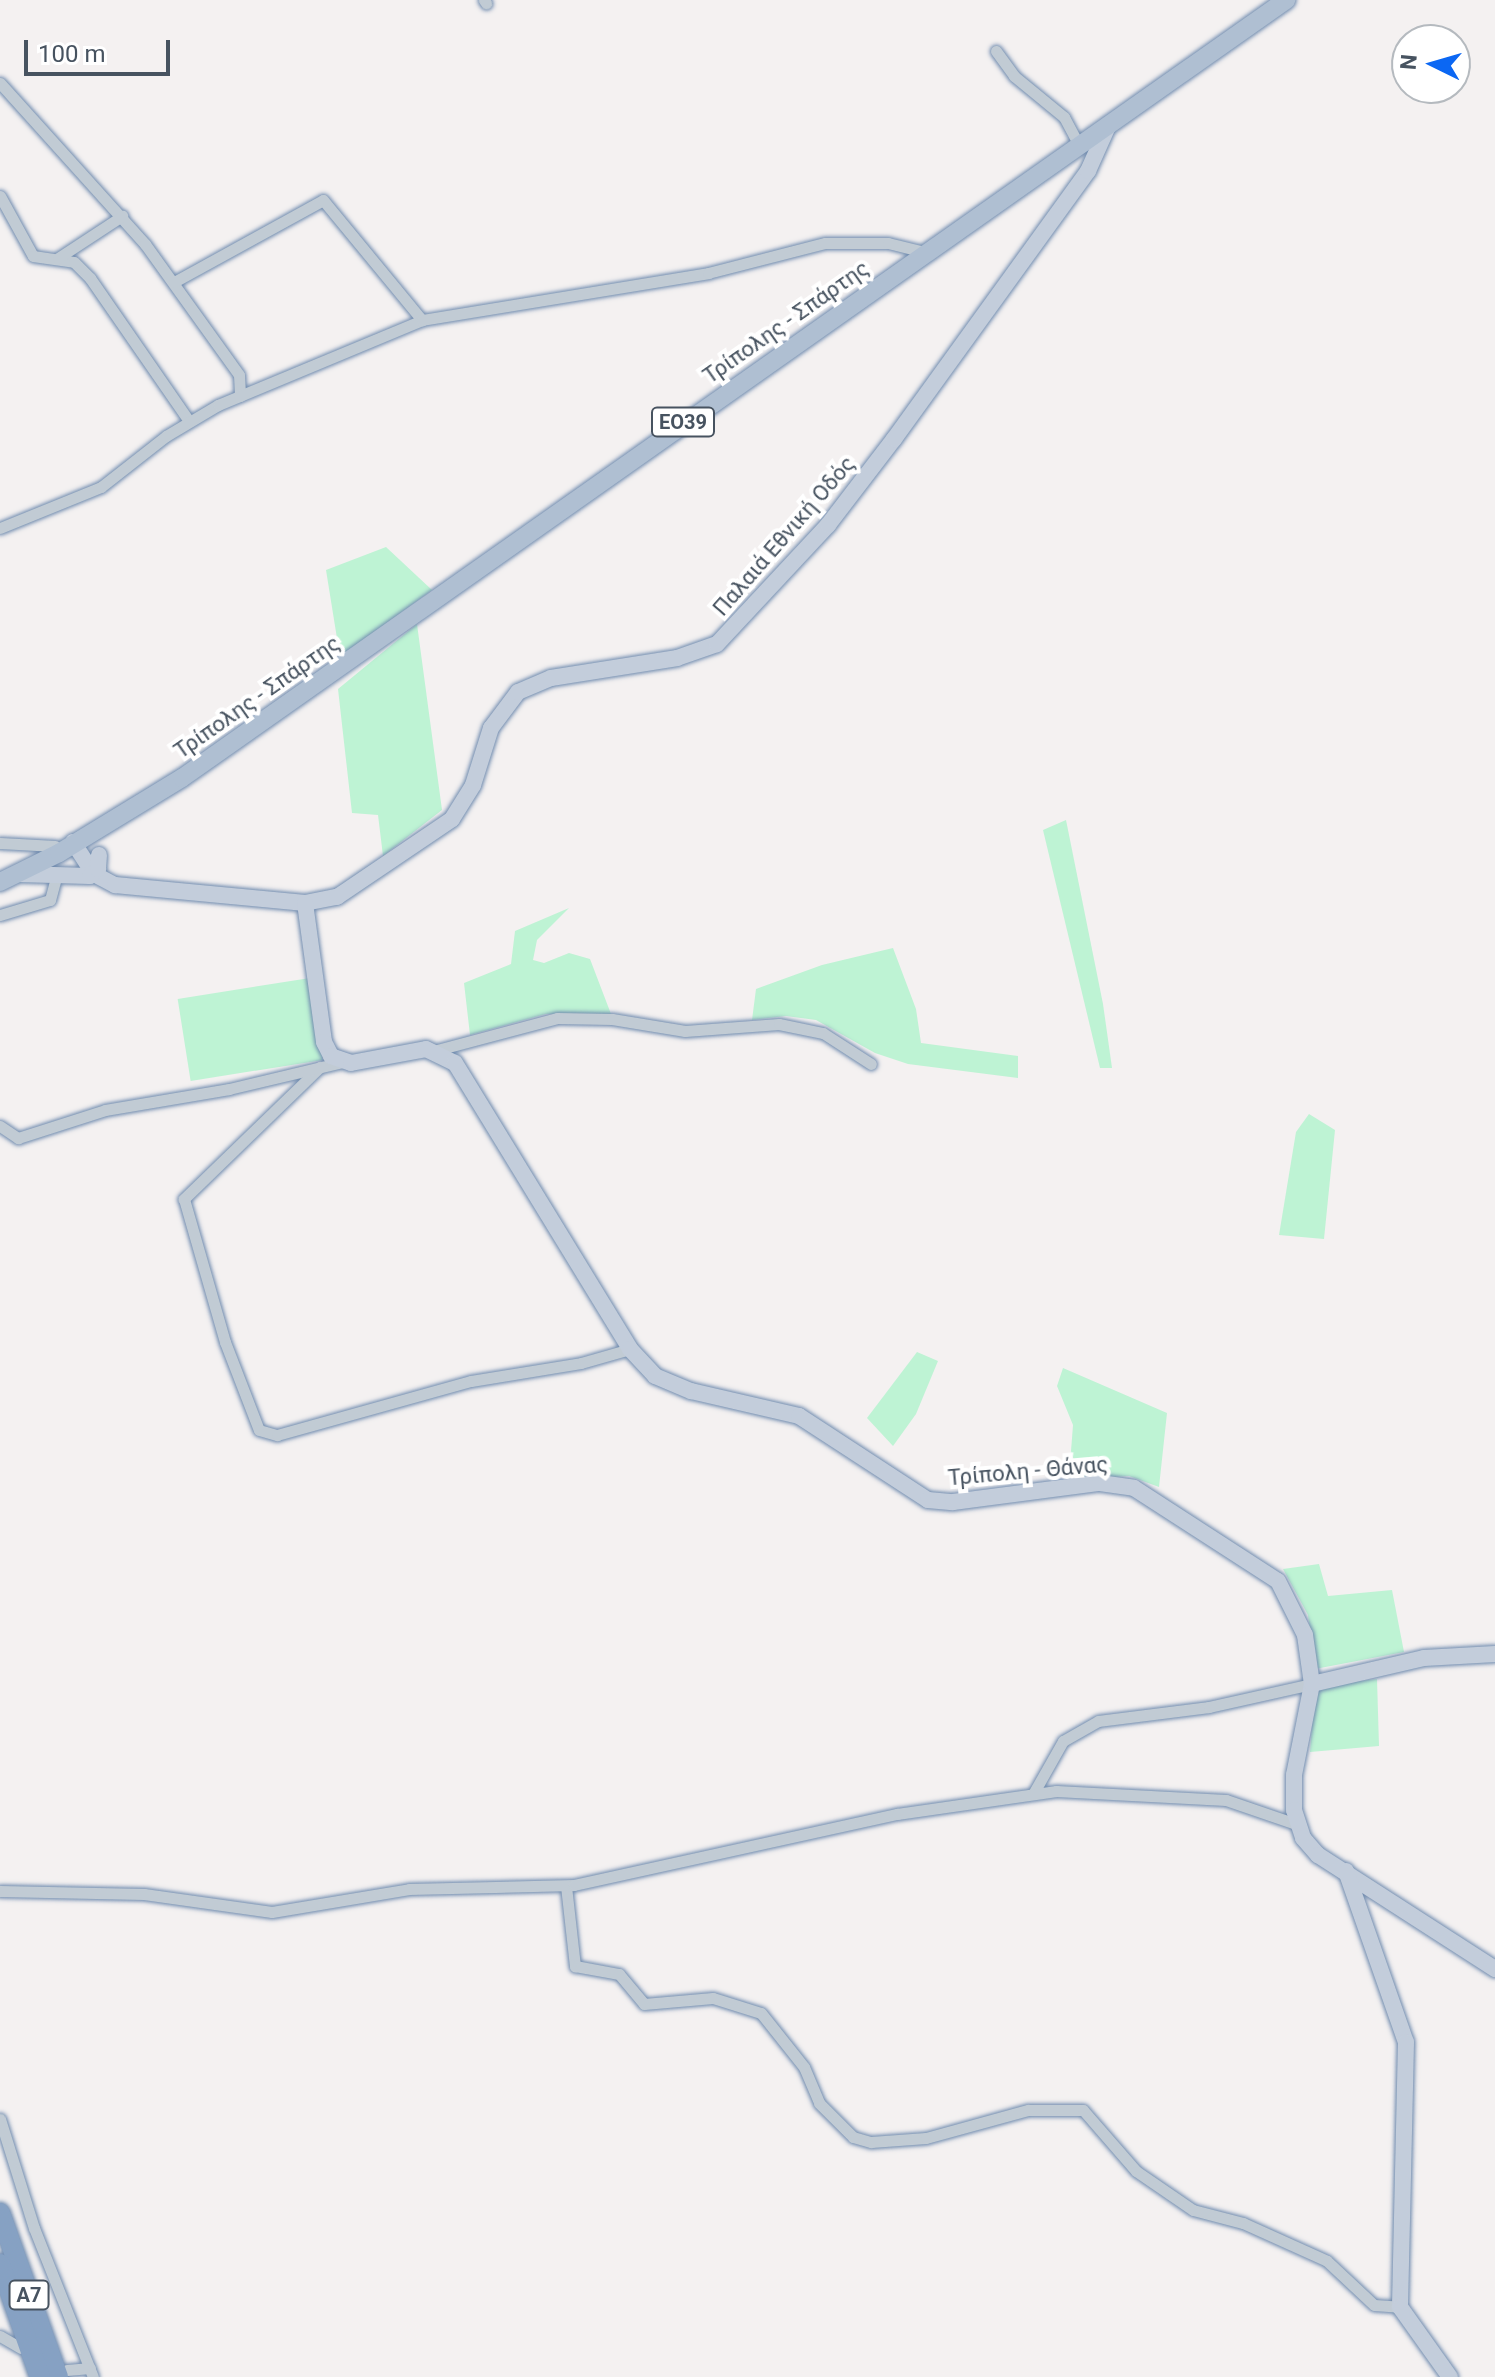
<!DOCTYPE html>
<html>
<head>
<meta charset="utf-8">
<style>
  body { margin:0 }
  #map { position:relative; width:1495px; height:2377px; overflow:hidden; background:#f4f1f1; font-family:Roboto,sans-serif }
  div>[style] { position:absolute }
  .green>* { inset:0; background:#bef3d4; transform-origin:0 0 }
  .roads { filter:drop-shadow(0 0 2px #718caf) drop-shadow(0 0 2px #718caf) }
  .street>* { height:11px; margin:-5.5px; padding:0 5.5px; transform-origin:5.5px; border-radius:5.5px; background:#c1cbd4 }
  .secondary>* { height:16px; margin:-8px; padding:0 8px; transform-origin:8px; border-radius:8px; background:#c3cddb }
  .primary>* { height:18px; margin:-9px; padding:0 9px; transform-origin:9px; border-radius:9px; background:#afbfd2 }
  .highway>* { height:20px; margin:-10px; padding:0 10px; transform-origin:10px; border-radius:10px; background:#86a1c3 }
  span { translate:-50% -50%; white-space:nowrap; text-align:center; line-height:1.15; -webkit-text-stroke:8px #fff; paint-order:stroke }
  .shield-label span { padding:2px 6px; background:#fff; border:2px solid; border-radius:6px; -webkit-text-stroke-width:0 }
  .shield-label { font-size:20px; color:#475360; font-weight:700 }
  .street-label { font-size:22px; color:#475360 }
  .north { position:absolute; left:1391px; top:24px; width:80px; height:80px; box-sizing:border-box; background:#fff; border:2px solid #b5babf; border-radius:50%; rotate:275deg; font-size:22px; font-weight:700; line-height:32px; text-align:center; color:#475360 }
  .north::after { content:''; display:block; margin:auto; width:28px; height:36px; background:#0b67f3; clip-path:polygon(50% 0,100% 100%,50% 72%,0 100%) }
  .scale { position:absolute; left:24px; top:40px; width:146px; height:36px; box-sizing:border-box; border:4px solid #475360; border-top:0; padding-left:10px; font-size:24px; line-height:28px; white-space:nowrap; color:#475360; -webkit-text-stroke:6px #fff; paint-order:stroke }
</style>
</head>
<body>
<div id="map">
  <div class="green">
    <div style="clip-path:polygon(386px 547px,432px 590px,340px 657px,326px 570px)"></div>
    <div style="clip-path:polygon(417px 624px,442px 810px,383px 856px,378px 815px,352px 813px,338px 689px)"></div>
    <div style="clip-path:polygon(1066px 820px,1103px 1004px,1112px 1068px,1100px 1068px,1043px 830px)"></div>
    <div style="clip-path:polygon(569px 908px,537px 940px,533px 960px,544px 963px,569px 953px,590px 959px,611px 1014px,546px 1014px,470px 1035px,464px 983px,511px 964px,515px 931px)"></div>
    <div style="clip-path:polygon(893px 948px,916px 1009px,921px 1043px,1018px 1056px,1018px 1078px,908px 1064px,875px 1053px,816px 1020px,786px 1016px,752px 1020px,756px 989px,822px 965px)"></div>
    <div style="left:310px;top:978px;width:83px;height:134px;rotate:81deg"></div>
    <div style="clip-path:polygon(1309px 1114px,1335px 1130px,1324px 1239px,1279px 1235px,1296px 1132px)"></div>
    <div style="clip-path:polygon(917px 1352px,938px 1361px,916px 1414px,893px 1446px,867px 1418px)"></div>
    <div style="clip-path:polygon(1063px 1368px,1167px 1413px,1159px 1487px,1129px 1476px,1080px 1479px,1071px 1451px,1073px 1425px,1057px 1386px)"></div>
    <div style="clip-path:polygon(1319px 1564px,1328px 1596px,1392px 1590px,1404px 1652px,1315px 1669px,1308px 1615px,1283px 1569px)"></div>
    <div style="clip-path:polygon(1377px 1679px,1379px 1746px,1310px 1752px,1315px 1686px)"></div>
  </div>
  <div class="roads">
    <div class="street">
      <div style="left:484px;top:0;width:4px;rotate:56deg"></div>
      <div style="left:996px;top:51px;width:31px;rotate:54deg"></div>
      <div style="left:1014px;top:76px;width:65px;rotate:39.4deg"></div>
      <div style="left:1064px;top:117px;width:32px;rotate:62deg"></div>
      <div style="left:0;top:83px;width:217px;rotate:48deg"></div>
      <div style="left:145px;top:244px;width:161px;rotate:54.3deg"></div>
      <div style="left:239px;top:375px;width:21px;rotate:87deg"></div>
      <div style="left:0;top:196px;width:68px;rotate:61.2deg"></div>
      <div style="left:33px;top:256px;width:41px;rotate:8.3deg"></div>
      <div style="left:74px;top:262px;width:23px;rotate:45deg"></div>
      <div style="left:90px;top:278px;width:174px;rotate:55.3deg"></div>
      <div style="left:58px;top:258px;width:77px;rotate:-33.3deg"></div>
      <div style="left:174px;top:282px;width:170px;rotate:-28.8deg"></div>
      <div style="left:323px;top:200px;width:156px;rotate:50.5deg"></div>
      <div style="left:0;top:528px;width:109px;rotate:-22.1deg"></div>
      <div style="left:101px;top:487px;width:83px;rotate:-38.1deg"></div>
      <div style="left:166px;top:436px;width:61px;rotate:-30.8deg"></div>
      <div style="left:218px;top:405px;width:221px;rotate:-22.6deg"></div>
      <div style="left:422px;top:320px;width:290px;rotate:-9.3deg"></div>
      <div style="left:708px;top:273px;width:121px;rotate:-14.4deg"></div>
      <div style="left:825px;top:243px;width:63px"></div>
      <div style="left:888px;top:243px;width:38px;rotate:14deg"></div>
      <div style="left:0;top:843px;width:55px;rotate:3.1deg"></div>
      <div style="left:0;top:915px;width:52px;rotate:-16.7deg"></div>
      <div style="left:50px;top:900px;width:27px;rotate:-75deg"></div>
      <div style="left:437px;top:1050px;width:124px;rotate:-14.9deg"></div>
      <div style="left:557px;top:1018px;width:55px;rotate:1deg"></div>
      <div style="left:612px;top:1019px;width:74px;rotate:9.3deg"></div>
      <div style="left:685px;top:1031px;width:94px;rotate:-4.3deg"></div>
      <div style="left:779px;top:1024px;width:45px;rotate:11.6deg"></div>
      <div style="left:823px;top:1033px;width:57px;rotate:32.9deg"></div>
      <div style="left:320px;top:1067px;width:190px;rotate:135.9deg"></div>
      <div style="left:184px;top:1199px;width:149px;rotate:74deg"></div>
      <div style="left:225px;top:1342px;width:94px;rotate:68.9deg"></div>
      <div style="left:259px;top:1430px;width:19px;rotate:16deg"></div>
      <div style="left:277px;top:1435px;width:201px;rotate:-15.6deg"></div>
      <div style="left:471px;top:1381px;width:111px;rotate:-9.3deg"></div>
      <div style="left:581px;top:1363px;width:51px;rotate:-15.9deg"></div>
      <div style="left:0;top:1126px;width:22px;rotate:34deg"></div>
      <div style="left:18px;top:1138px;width:91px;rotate:-17.8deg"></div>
      <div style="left:105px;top:1110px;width:126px;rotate:-9.6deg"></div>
      <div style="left:229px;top:1089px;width:116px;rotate:-13.4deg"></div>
      <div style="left:1033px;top:1794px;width:61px;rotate:-60.5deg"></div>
      <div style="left:1063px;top:1741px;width:40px;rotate:-29.7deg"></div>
      <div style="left:1098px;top:1721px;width:112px;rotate:-7.2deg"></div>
      <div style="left:1209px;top:1707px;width:106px;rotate:-12.6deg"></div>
      <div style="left:566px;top:1886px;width:81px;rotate:83.6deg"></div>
      <div style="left:575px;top:1966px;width:45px;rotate:10.3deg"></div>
      <div style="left:619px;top:1974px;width:39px;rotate:50deg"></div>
      <div style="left:644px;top:2004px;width:69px;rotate:-5deg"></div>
      <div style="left:713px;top:1998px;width:50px;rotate:17.4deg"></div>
      <div style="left:761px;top:2013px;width:69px;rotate:51.5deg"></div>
      <div style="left:804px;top:2067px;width:39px;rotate:67deg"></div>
      <div style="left:819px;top:2103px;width:48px;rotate:45deg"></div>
      <div style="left:853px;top:2137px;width:19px;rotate:16deg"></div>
      <div style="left:871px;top:2142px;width:55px;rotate:-4.2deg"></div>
      <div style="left:926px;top:2138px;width:106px;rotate:-15.4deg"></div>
      <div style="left:1028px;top:2110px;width:55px"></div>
      <div style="left:1083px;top:2110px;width:81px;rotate:49deg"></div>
      <div style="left:1136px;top:2171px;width:69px;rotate:34.4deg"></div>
      <div style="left:1193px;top:2210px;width:52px;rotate:14.6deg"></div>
      <div style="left:1243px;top:2223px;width:92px;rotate:24.3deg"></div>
      <div style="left:1327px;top:2261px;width:64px;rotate:43.1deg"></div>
      <div style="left:1374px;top:2305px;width:26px;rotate:4deg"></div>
      <div style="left:0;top:1891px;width:144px;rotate:1.2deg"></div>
      <div style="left:144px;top:1894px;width:129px;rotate:8deg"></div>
      <div style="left:272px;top:1912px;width:139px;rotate:-9.5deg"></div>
      <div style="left:409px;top:1889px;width:165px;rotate:-1.4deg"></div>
      <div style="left:574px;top:1885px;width:331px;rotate:-12.4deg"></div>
      <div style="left:897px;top:1814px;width:161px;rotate:-8.2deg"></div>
      <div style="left:1056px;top:1791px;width:170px;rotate:3deg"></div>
      <div style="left:1226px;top:1800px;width:74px;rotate:18.9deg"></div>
      <div style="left:0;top:2119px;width:114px;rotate:72.7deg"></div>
      <div style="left:34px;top:2228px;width:160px;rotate:68.4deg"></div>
      <div style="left:0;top:2336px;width:24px;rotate:30deg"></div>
      <div style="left:67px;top:2370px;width:23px;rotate:-5deg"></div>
    </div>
    <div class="secondary">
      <div style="left:73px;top:842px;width:38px;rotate:57deg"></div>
      <div style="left:94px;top:874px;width:24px;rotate:28deg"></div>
      <div style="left:115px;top:885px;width:191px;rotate:5.4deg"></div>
      <div style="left:305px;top:903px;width:33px;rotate:-11deg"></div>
      <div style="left:337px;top:897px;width:139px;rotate:-34.1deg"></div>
      <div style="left:452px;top:819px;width:40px;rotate:-58deg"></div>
      <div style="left:473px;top:785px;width:60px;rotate:-72.5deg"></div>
      <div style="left:491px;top:728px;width:45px;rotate:-53.1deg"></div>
      <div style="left:518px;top:692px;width:36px;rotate:-23deg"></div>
      <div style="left:551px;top:678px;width:128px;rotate:-9deg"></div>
      <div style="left:677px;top:658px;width:42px;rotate:-19.3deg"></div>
      <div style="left:717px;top:644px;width:163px;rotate:-47deg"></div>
      <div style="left:828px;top:525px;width:108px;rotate:-52.5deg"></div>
      <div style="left:894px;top:439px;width:331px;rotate:-54.1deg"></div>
      <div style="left:1088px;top:171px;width:51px;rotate:-65.9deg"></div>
      <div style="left:18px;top:874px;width:72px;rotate:1.6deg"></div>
      <div style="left:90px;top:876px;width:11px;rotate:-41deg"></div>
      <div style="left:98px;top:869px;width:14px;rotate:-86deg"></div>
      <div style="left:305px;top:903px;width:140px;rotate:82.2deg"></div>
      <div style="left:324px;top:1042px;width:16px;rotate:63deg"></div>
      <div style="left:331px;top:1056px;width:21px;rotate:19deg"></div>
      <div style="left:351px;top:1063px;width:76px;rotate:-10.6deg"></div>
      <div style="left:426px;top:1049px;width:32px;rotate:26deg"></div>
      <div style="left:455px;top:1063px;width:335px;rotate:58.5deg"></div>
      <div style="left:630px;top:1349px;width:37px;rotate:47deg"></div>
      <div style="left:655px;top:1376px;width:39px;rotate:23deg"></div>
      <div style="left:691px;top:1391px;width:111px;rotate:13deg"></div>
      <div style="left:799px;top:1416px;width:154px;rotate:33.1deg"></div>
      <div style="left:928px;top:1500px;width:25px;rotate:5deg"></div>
      <div style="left:953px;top:1502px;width:148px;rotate:-7.4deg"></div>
      <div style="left:1100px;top:1483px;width:34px;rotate:8deg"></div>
      <div style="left:1134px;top:1488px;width:171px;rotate:32.9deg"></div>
      <div style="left:1278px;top:1581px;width:60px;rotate:63.4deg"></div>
      <div style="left:1305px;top:1635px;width:49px;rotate:81.9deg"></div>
      <div style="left:1312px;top:1684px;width:93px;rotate:101.2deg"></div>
      <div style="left:1294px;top:1775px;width:35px;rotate:90deg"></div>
      <div style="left:1294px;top:1810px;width:29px;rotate:72deg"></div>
      <div style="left:1303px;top:1838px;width:23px;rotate:49deg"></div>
      <div style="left:1318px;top:1855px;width:211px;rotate:32.8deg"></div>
      <div style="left:1312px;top:1684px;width:115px;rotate:-13.1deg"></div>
      <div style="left:1424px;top:1658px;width:71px;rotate:-3.2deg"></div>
      <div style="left:1346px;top:1871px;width:181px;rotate:70.7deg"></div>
      <div style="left:1406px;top:2042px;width:265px;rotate:91.3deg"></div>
      <div style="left:1400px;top:2307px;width:86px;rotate:54.5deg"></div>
    </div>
    <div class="primary">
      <div style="left:0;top:882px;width:66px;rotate:-26.2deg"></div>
      <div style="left:59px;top:853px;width:144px;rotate:-31.4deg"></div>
      <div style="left:182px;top:778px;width:1351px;rotate:-35.17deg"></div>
    </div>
    <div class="highway">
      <div style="left:0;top:2213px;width:174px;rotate:70.5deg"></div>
      <div style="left:0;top:2264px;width:120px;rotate:70.5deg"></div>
    </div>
  </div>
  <div class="shield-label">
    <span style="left:683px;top:422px">ΕΟ39</span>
    <span style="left:29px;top:2295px">Α7</span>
  </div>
  <div class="street-label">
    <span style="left:786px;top:322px;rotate:-35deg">Τρίπολης - Σπάρτης</span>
    <span style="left:784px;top:536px;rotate:-49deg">Παλαιά Εθνική Οδός</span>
    <span style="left:257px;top:697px;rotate:-35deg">Τρίπολης - Σπάρτης</span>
    <span style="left:1028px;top:1471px;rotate:-5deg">Τρίπολη - Θάνας</span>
  </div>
  <div class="north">N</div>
  <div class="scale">100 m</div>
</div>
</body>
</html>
